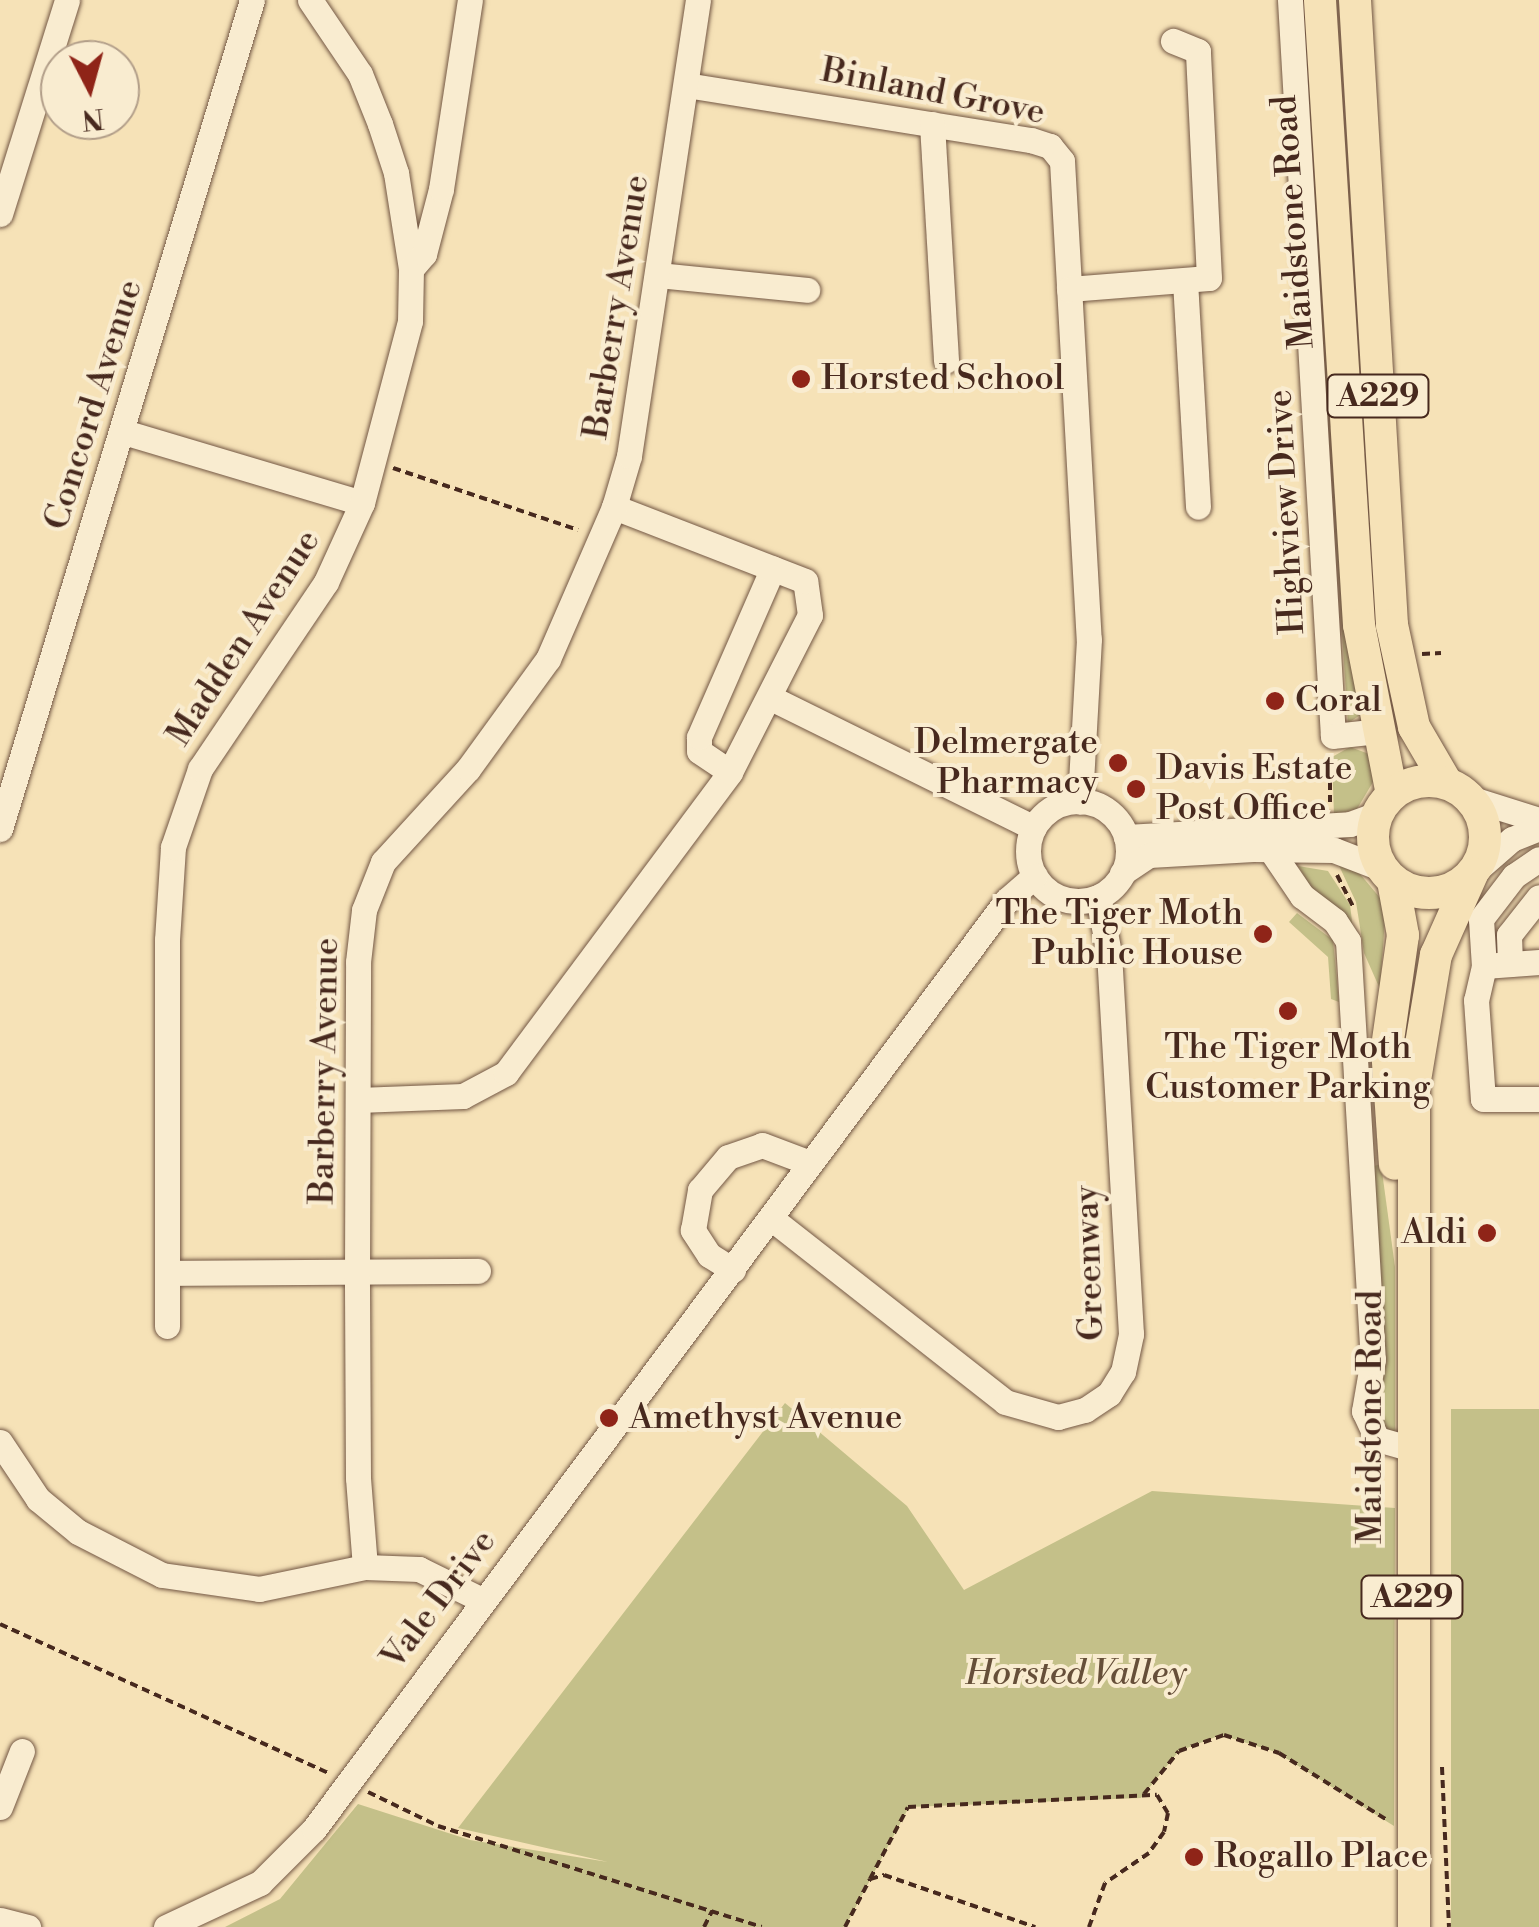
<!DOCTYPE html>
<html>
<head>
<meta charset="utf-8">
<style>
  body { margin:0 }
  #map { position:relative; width:1539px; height:1927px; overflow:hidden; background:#f6e2b7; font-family:"Libre Bodoni",serif }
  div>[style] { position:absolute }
  .green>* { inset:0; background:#c4c089; transform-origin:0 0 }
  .path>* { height:4px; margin-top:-2px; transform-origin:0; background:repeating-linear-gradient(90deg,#47291e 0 8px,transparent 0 13px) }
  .roads { filter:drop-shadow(0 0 2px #735744) drop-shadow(0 0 2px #735744) }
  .minor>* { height:25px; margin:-12.5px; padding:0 12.5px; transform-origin:12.5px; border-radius:12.5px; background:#f9ecd0 }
  .minor>.ring { margin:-12.5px; padding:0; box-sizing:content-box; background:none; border:25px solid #f9ecd0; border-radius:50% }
  .major>* { height:32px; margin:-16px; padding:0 16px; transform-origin:16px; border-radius:16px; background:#f6e2b7 }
  .major>.ring { margin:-16px; padding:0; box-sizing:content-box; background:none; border:32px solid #f6e2b7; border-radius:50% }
  .dots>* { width:28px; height:28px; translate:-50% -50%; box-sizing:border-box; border:5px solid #f9ecd0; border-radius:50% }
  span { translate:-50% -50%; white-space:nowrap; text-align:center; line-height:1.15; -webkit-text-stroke:8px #f9ecd0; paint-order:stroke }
  .shield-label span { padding:2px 8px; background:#f9ecd0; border:2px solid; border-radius:8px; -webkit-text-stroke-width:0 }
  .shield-label { font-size:32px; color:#47291e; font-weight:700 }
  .street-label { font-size:35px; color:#47291e }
  .poi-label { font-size:35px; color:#47291e }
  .left { translate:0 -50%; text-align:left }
  .right { translate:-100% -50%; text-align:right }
  .park-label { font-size:35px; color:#664f39; font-style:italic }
  .north { position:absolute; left:40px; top:40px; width:100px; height:100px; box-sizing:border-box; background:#f9ecd0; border:2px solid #b29e89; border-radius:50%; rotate:174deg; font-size:28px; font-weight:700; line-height:40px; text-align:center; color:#47291e }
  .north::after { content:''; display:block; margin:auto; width:35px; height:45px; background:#8f2418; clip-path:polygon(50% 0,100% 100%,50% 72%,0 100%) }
</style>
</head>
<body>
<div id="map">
  <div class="green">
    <div style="clip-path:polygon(1309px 22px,1362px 714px,1348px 723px,1302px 23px)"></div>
    <div style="clip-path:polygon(1350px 747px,1372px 755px,1373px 782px,1357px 809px,1334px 815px,1332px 757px)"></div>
    <div style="clip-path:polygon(1335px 857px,1355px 868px,1386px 905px,1380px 989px,1364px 953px,1356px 902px)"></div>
    <div style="clip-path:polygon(1298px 866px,1328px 871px,1350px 905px,1357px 962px)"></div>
    <div style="clip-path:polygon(1297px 913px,1333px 940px,1339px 1002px,1331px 999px,1328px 957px,1289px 922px)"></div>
    <div style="clip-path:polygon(1381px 1164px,1395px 1267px,1395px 1434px,1373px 1421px,1370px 1167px)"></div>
    <div style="clip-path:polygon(785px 1403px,907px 1506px,964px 1590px,1152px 1491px,1395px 1508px,1394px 1826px,1276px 1752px,1221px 1735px,1179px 1751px,1141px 1798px,909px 1807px,845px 1927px,225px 1927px,280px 1899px,358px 1804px,470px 1840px,608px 1862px,458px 1828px)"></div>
    <div style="left:1539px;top:1409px;width:518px;height:88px;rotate:90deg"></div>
  </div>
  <div class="path">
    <div style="left:393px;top:468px;width:195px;rotate:18.5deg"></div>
    <div style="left:1422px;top:654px;width:19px;rotate:-3deg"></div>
    <div style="left:1330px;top:756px;width:46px;rotate:90deg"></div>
    <div style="left:1337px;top:875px;width:35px;rotate:63deg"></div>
    <div style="left:0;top:1624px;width:360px;rotate:24.4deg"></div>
    <div style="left:1442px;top:1767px;width:160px;rotate:87.5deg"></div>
    <div style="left:368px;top:1792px;width:78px;rotate:25.9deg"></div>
    <div style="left:438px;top:1826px;width:339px;rotate:17.3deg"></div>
    <div style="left:1144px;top:1794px;width:55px;rotate:-50.9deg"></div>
    <div style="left:1179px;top:1751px;width:48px;rotate:-19.6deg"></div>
    <div style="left:1224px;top:1735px;width:58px;rotate:18.1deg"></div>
    <div style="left:1279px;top:1753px;width:127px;rotate:31.8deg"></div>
    <div style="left:870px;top:1879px;width:81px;rotate:-62.2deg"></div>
    <div style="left:908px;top:1807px;width:249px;rotate:-2.8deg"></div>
    <div style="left:1157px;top:1795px;width:21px;rotate:59deg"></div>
    <div style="left:1168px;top:1813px;width:19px;rotate:102deg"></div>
    <div style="left:1164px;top:1832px;width:26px;rotate:126deg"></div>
    <div style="left:1149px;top:1853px;width:53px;rotate:145.7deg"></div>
    <div style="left:1105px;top:1883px;width:47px;rotate:110deg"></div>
    <div style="left:704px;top:1927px;width:18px;rotate:-63deg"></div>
    <div style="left:845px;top:1927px;width:54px;rotate:-62.5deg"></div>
    <div style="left:870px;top:1879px;width:15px;rotate:-16deg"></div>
    <div style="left:884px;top:1875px;width:160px;rotate:19deg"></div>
  </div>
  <div class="roads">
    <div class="minor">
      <div style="left:310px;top:0;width:89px;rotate:56deg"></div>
      <div style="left:360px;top:74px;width:54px;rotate:68.2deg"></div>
      <div style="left:380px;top:124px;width:52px;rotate:71.9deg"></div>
      <div style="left:396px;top:173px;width:97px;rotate:81.1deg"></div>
      <div style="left:1290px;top:0;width:737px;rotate:86.66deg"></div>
      <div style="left:1333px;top:736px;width:46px;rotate:-6.2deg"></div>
      <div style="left:686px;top:85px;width:349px;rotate:9.1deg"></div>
      <div style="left:1031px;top:140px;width:20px;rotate:18deg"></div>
      <div style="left:1050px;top:146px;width:19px;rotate:51deg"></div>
      <div style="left:1062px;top:161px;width:479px;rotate:86.8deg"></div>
      <div style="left:1089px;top:639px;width:163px;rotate:93.2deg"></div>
      <div style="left:932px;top:124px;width:237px;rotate:86.6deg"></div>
      <div style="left:0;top:214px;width:224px;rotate:-72.6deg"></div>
      <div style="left:658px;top:275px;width:150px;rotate:5.7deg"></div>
      <div style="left:1185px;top:281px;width:226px;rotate:86.7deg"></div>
      <div style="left:1069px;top:289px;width:140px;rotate:-4.5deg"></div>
      <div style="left:1209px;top:278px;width:227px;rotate:-92.8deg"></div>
      <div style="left:1198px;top:51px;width:27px;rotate:-158deg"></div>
      <div style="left:124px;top:432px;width:248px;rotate:16.6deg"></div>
      <div style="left:771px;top:698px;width:293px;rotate:26.3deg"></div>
      <div style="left:730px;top:772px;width:37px;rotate:-146deg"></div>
      <div style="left:699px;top:751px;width:14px;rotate:-90deg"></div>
      <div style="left:699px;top:737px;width:184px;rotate:-66.4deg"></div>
      <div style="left:1469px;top:798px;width:73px;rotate:17.4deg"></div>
      <div class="ring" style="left:1028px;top:801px;width:75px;height:75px"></div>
      <div style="left:0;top:829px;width:866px;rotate:-73.09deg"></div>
      <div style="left:1126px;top:837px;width:224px;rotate:-3.3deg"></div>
      <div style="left:1350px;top:824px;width:29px;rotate:-20deg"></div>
      <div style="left:1270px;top:849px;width:57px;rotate:55.8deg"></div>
      <div style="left:1302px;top:896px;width:41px;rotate:37.1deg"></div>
      <div style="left:1335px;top:921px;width:24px;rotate:57deg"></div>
      <div style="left:1348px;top:941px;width:419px;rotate:86.6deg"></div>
      <div style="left:1373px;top:1359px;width:53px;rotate:99.8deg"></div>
      <div style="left:1364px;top:1411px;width:31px;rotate:65deg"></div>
      <div style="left:1377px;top:1439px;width:35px;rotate:16deg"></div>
      <div style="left:1475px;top:871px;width:49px;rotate:-40.9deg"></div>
      <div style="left:1512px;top:839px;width:29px;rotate:-22deg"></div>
      <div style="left:1122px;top:873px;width:32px;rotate:-34deg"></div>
      <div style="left:1149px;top:855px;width:104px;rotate:-3.3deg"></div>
      <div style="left:1253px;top:849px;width:81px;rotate:0.7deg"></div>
      <div style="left:1334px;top:850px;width:53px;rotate:21.2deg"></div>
      <div style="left:1539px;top:962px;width:55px;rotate:175.8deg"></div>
      <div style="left:1484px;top:966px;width:35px;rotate:103deg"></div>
      <div style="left:1476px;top:1000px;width:99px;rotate:86deg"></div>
      <div style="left:1483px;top:1099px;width:56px"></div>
      <div style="left:1510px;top:964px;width:29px;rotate:-92deg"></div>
      <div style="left:1509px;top:935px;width:48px;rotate:-51.7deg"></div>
      <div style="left:1484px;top:967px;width:48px;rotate:-93.6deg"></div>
      <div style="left:1481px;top:919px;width:54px;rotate:-52.5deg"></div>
      <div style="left:1514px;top:876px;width:30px;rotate:-34deg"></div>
      <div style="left:358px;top:1100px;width:105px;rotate:-2.2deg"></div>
      <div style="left:463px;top:1096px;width:49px;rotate:-28.1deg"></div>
      <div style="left:506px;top:1073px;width:375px;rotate:-53.3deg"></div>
      <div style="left:730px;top:772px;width:176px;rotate:-63deg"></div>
      <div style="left:810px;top:615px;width:34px;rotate:-98deg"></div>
      <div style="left:805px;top:581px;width:205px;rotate:-158.8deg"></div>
      <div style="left:772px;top:1219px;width:296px;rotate:38.1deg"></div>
      <div style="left:1005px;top:1402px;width:55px;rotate:15.8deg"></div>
      <div style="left:1058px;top:1417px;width:28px;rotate:-15deg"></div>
      <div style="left:1085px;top:1410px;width:29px;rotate:-34deg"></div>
      <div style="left:1109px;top:1394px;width:26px;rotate:-58deg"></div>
      <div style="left:1123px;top:1372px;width:39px;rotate:-78deg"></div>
      <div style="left:1131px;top:1334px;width:382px;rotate:-93.3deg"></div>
      <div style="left:1109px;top:953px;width:57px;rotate:-101.1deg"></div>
      <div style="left:733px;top:1270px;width:28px;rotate:-148deg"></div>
      <div style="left:709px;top:1255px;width:30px;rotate:-123deg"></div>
      <div style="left:693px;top:1230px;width:41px;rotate:-80.1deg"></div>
      <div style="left:700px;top:1190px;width:43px;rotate:-49.7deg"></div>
      <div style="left:728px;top:1157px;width:36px;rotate:-19deg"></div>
      <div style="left:762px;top:1145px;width:51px;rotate:20.6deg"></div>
      <div style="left:168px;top:1273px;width:310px;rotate:-0.4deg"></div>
      <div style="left:167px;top:1326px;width:386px;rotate:-90deg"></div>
      <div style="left:167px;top:940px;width:93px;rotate:-86.3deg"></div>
      <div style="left:173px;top:847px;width:83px;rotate:-70.9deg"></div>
      <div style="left:200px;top:769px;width:225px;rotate:-56deg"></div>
      <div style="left:326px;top:582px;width:87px;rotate:-65.5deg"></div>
      <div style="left:362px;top:503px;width:188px;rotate:-75.2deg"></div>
      <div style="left:410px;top:321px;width:52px;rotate:-88.9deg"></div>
      <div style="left:411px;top:269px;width:20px;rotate:-49deg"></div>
      <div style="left:424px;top:254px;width:67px;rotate:-75.3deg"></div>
      <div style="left:441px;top:189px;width:191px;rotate:-81.3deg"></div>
      <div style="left:0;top:1442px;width:69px;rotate:56.3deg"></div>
      <div style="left:38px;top:1499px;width:52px;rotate:39.5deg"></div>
      <div style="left:78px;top:1532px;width:94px;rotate:27.1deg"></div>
      <div style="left:162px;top:1575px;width:98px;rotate:8.2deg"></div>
      <div style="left:259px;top:1589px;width:108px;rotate:-11.7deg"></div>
      <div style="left:365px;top:1567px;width:54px;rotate:2.1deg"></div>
      <div style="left:419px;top:1569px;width:70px;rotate:26.2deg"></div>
      <div style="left:365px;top:1567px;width:89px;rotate:-94.5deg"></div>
      <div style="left:358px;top:1478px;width:204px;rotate:-90.3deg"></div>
      <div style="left:357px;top:1274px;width:312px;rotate:-89.8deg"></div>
      <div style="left:358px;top:962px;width:52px;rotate:-83.4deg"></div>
      <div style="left:364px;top:910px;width:52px;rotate:-68.4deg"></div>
      <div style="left:383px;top:862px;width:126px;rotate:-47.6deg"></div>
      <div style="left:468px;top:769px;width:136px;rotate:-54deg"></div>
      <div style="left:548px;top:659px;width:166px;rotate:-66.5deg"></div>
      <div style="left:614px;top:507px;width:53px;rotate:-73.6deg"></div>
      <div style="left:629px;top:456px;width:461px;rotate:-81.4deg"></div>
      <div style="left:0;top:1807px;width:60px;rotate:-68.6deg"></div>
      <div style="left:0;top:1920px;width:29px;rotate:14deg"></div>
      <div style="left:166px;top:1927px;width:104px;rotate:-25.1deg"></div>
      <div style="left:260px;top:1883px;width:76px;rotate:-45deg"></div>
      <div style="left:314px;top:1829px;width:1159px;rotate:-53.28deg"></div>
      <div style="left:1007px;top:900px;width:37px;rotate:-41deg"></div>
    </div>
    <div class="major">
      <div style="left:1320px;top:0;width:626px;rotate:86.43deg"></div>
      <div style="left:1359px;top:625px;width:172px;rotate:79deg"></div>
      <div style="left:1355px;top:0;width:626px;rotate:86.61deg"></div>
      <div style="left:1392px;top:625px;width:104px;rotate:77.8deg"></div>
      <div style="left:1414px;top:727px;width:64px;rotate:59.8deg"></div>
      <div class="ring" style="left:1373px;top:781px;width:80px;height:80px"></div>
      <div style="left:1393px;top:881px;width:55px;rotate:79.5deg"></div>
      <div style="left:1403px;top:935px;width:114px;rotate:98.1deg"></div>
      <div style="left:1387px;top:1048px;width:116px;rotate:86.1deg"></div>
      <div style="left:1414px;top:1927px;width:841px;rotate:-90deg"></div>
      <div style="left:1414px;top:1086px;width:133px;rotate:-80.5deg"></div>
      <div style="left:1436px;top:955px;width:89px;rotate:-66deg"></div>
    </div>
  </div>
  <div class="dots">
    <div style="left:801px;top:379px;background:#8f2418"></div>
    <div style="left:1275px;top:701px;background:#8f2418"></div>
    <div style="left:1118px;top:763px;background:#8f2418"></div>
    <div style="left:1136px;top:789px;background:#8f2418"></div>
    <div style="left:1263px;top:934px;background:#8f2418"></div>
    <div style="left:1288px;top:1011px;background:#8f2418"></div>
    <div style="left:1487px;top:1233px;background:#8f2418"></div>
    <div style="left:609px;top:1418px;background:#8f2418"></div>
    <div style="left:1194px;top:1857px;background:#8f2418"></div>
  </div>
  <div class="shield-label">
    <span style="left:1378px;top:396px">A229</span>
    <span style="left:1412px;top:1597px">A229</span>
  </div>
  <div class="street-label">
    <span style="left:933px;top:92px;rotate:11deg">Binland Grove</span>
    <span style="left:1294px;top:222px;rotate:-94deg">Maidstone Road</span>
    <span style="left:617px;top:307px;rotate:-81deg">Barberry Avenue</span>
    <span style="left:94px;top:405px;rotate:-73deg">Concord Avenue</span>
    <span style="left:1287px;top:512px;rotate:-93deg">Highview Drive</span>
    <span style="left:244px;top:638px;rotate:-57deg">Madden Avenue</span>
    <span style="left:325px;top:1071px;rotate:-89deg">Barberry Avenue</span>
    <span style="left:1090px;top:1263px;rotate:-92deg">Greenway</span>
    <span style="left:1371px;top:1417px;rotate:-90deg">Maidstone Road</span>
    <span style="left:439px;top:1600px;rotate:-53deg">Vale Drive</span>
  </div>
  <div class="poi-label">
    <span class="left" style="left:821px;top:379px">Horsted School</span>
    <span class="left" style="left:1295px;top:701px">Coral</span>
    <span class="right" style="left:1098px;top:763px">Delmergate<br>Pharmacy</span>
    <span class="left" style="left:1156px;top:789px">Davis Estate<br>Post Office</span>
    <span class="right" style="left:1243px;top:934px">The Tiger Moth<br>Public House</span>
    <span style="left:1288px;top:1068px">The Tiger Moth<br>Customer Parking</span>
    <span class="right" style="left:1467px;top:1233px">Aldi</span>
    <span class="left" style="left:629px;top:1418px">Amethyst Avenue</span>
    <span class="left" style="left:1214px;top:1857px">Rogallo Place</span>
  </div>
  <div class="park-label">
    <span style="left:1076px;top:1674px">Horsted Valley</span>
  </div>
  <div class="north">N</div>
</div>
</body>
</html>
